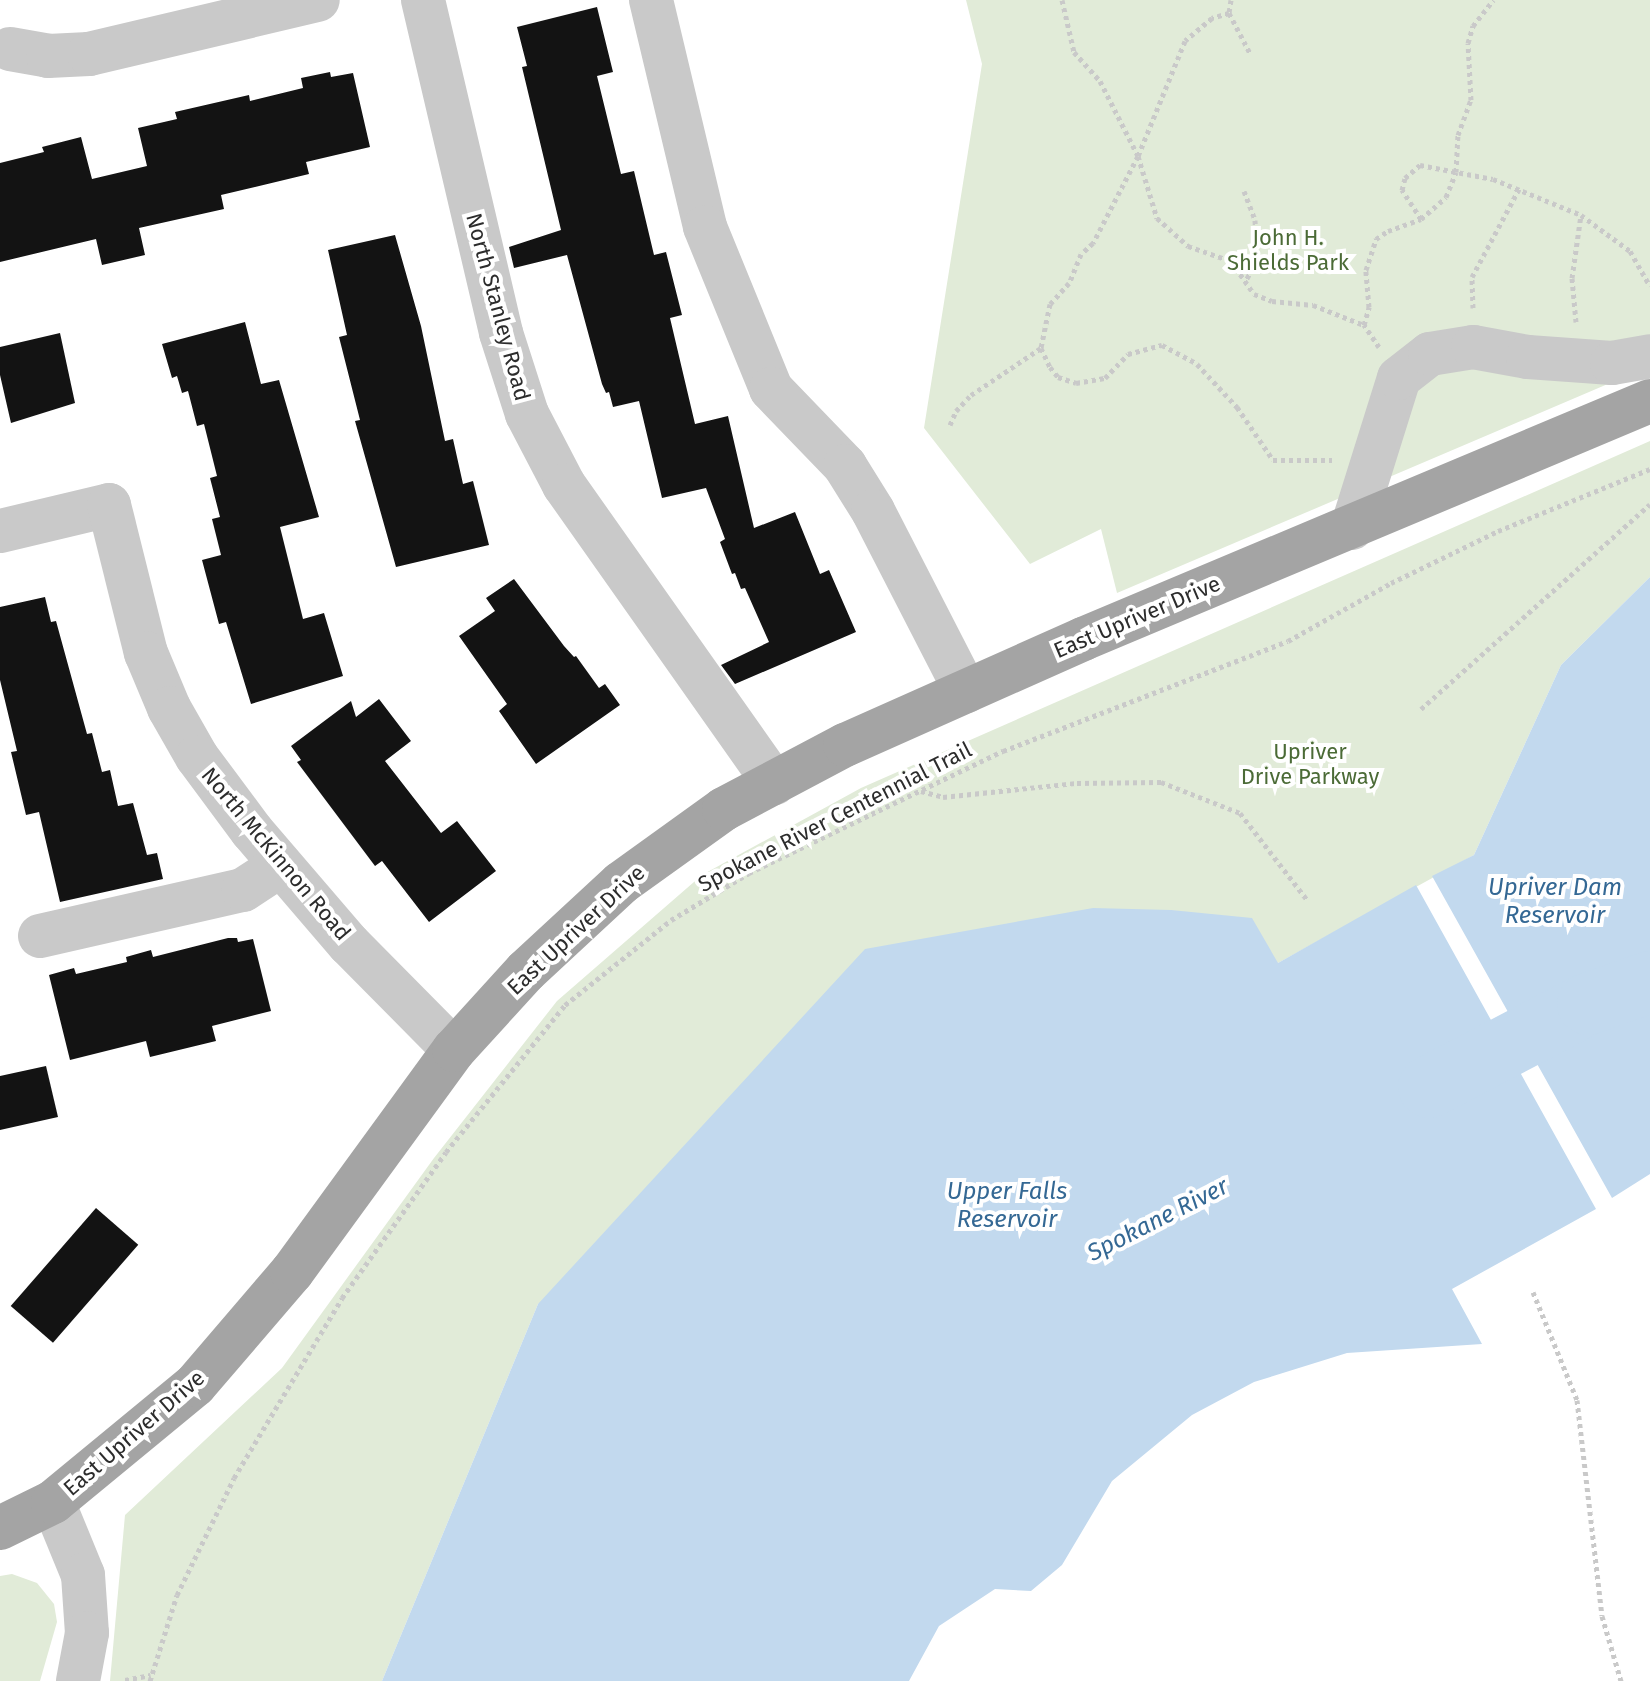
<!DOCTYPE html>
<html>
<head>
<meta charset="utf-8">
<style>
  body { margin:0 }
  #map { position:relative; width:1650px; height:1681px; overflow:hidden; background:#fff; font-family:"Fira Sans",sans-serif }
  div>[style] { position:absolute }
  .green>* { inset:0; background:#e1ebd8 }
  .water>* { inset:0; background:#c2d9ee }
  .river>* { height:62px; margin:-31px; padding:0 31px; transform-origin:31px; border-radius:31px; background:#c2d9ee }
  .building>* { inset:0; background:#131313; transform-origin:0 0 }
  .path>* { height:5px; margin-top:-2.5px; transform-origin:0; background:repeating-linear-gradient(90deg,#c9c9c9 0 4px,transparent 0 8px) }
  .minor>* { height:44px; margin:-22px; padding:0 22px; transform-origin:22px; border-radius:22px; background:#c9c9c9 }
  .major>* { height:44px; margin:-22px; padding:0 22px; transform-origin:22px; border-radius:22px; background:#a4a4a4 }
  span { translate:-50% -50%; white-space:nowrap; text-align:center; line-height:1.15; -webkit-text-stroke:8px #fff; paint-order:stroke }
  .park-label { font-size:22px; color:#4b6b36 }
  .street-label { font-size:22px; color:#2c2c2c }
  .water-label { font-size:24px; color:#346894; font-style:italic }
</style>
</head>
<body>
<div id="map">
  <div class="green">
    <div style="clip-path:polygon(966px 0,1650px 0,1650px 366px,1117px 593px,1101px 529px,1030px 564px,924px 428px,982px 64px)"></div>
    <div style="clip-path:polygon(1650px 441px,1650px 577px,1561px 665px,1474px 855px,1278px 963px,538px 1304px,382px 1681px,110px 1681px,125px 1515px,282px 1368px,434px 1158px,557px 1001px,702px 875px,861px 788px)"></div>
    <div style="clip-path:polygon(12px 1574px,37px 1583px,54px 1604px,57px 1622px,40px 1681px,0 1681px,0 1576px)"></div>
  </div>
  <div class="water">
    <div style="clip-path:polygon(1650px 577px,1650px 1174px,1612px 1198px,1432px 876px,1474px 855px,1561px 665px)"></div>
    <div style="clip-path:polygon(1416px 885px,1596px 1209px,1452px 1289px,1482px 1344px,1347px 1353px,1254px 1382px,1192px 1415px,1112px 1481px,1062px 1565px,1031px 1591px,995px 1589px,939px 1626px,909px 1681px,382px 1681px,538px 1304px,865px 949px,1093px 908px,1171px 910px,1252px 918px,1278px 963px)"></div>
  </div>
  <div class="river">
    <div style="left:1429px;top:1087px;width:179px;rotate:-27.6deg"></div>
    <div style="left:1588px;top:1004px;width:66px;rotate:-19.5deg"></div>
  </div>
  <div class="building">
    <div style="clip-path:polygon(597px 7px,613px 72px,597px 76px,621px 174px,634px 171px,654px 255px,666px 252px,682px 315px,670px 318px,695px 424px,728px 416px,754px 528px,795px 512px,820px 574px,829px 570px,856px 632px,735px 684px,721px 665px,769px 642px,745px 588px,741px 589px,735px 573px,732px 574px,720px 542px,725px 539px,706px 488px,662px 498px,639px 401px,613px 407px,609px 392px,606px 393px,602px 384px,567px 255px,514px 268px,509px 247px,561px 230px,522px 67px,527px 66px,517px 27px)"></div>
    <div style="clip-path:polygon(330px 72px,331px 77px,353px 73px,370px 147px,306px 162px,309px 174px,221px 195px,224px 209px,139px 228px,145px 255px,102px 265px,96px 239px,0 262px,0 163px,44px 152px,42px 147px,81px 137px,92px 179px,147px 166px,138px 128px,177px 119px,175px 112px,249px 95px,250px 101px,303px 88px,301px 78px)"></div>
    <div style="clip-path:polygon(395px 235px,421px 326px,445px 441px,453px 439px,463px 484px,473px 481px,489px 545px,396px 567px,355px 421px,360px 420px,339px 337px,347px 335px,328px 250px)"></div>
    <div style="clip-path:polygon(245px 322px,261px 384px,279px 380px,319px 517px,280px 527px,303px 619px,324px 613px,343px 676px,251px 704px,226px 622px,219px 624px,202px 560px,221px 555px,212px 519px,220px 517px,210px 478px,217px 476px,204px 424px,197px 426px,188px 391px,182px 393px,177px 376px,172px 378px,162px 344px)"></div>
    <div style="clip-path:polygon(60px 333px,75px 403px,11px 423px,0 375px,0 347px)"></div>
    <div style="clip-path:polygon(514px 579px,564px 646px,574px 657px,576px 656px,599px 688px,605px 684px,620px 705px,536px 764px,499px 711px,507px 704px,459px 636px,495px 611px,486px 598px)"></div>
    <div style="clip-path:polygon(45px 597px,51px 622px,56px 621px,87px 734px,92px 733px,102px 772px,110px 770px,118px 806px,133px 803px,147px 855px,157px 853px,163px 879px,60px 902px,39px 812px,26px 815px,11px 752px,17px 751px,0 680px,0 607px)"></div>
    <div style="clip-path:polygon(379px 699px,411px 741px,385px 761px,441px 833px,457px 821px,496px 871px,429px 922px,382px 861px,375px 866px,297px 762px,301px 760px,291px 746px,351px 701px,356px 717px)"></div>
    <div style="clip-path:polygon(228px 938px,237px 938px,238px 942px,253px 939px,271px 1011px,212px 1026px,216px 1041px,150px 1057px,146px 1041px,70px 1060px,49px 975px,74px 968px,76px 974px,127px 962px,126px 957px,151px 950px,153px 957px)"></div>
    <div style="clip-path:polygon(46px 1066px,58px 1117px,0 1130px,0 1076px)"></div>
    <div style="left:96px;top:1208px;width:56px;height:130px;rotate:41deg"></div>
  </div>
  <div class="path">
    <div style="left:1062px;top:0;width:53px;rotate:77deg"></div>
    <div style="left:1074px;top:52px;width:39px;rotate:48deg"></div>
    <div style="left:1100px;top:81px;width:84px;rotate:63.1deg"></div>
    <div style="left:1138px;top:156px;width:98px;rotate:117.3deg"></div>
    <div style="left:1093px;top:243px;width:16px;rotate:137deg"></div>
    <div style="left:1081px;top:254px;width:31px;rotate:112deg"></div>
    <div style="left:1069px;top:283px;width:28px;rotate:132deg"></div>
    <div style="left:1050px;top:304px;width:45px;rotate:101.6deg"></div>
    <div style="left:1041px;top:348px;width:21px;rotate:65deg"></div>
    <div style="left:1050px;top:367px;width:13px;rotate:51deg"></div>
    <div style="left:1058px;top:377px;width:19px;rotate:18deg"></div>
    <div style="left:1076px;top:383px;width:29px;rotate:-10deg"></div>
    <div style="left:1105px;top:378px;width:33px;rotate:-46deg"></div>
    <div style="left:1128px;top:354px;width:35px;rotate:-15deg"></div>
    <div style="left:1162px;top:345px;width:40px;rotate:28deg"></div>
    <div style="left:1197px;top:364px;width:59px;rotate:47.1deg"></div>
    <div style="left:1237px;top:407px;width:64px;rotate:55.8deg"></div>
    <div style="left:1273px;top:460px;width:59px"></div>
    <div style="left:1231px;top:0;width:13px;rotate:99deg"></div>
    <div style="left:1229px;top:13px;width:18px;rotate:164deg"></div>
    <div style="left:1212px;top:18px;width:35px;rotate:140deg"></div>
    <div style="left:1185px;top:41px;width:124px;rotate:112.2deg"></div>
    <div style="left:1138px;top:156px;width:65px;rotate:73deg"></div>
    <div style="left:1157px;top:218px;width:42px;rotate:42.1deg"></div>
    <div style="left:1188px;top:246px;width:46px;rotate:19.2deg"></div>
    <div style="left:1231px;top:261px;width:40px;rotate:55.1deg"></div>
    <div style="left:1254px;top:294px;width:19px;rotate:21deg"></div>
    <div style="left:1272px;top:301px;width:41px;rotate:5.6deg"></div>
    <div style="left:1313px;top:305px;width:55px;rotate:21.4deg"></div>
    <div style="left:1229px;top:13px;width:47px;rotate:62.4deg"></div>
    <div style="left:1244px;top:191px;width:31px;rotate:69deg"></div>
    <div style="left:1255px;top:220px;width:41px;rotate:87.2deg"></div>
    <div style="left:1257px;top:261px;width:22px;rotate:120deg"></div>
    <div style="left:1421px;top:219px;width:35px;rotate:-123deg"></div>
    <div style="left:1402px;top:190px;width:12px;rotate:-76deg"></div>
    <div style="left:1405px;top:178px;width:20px;rotate:-41deg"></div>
    <div style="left:1420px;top:165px;width:74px;rotate:10.9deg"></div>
    <div style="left:1493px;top:179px;width:95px;rotate:22.2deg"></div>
    <div style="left:1581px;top:215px;width:61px;rotate:36.3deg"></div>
    <div style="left:1630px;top:251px;width:40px;rotate:60.3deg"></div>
    <div style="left:1473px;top:308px;width:31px;rotate:-92deg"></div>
    <div style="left:1472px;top:277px;width:100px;rotate:-61.9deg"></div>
    <div style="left:1576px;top:322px;width:44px;rotate:-95.2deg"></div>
    <div style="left:1572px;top:278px;width:64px;rotate:-81.9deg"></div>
    <div style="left:1379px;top:347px;width:27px;rotate:-124deg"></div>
    <div style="left:1364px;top:325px;width:19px;rotate:-74deg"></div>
    <div style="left:1369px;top:307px;width:37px;rotate:-95deg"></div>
    <div style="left:1366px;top:270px;width:33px;rotate:-72deg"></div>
    <div style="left:1376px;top:239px;width:14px;rotate:-34deg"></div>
    <div style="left:1388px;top:231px;width:35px;rotate:-20deg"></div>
    <div style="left:1421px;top:219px;width:33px;rotate:-41deg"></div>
    <div style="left:1446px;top:197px;width:27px;rotate:-68deg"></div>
    <div style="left:1456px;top:172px;width:37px;rotate:-87deg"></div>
    <div style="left:1458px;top:135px;width:37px;rotate:-70deg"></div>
    <div style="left:1471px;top:100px;width:57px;rotate:-93deg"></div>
    <div style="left:1468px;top:43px;width:18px;rotate:-74deg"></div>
    <div style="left:1473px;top:26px;width:33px;rotate:-52deg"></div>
    <div style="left:950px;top:425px;width:15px;rotate:-67deg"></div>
    <div style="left:956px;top:411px;width:22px;rotate:-47deg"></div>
    <div style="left:971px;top:395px;width:84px;rotate:-33.9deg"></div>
    <div style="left:1421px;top:709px;width:307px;rotate:-41.8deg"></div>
    <div style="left:921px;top:791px;width:23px;rotate:15deg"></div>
    <div style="left:943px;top:797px;width:135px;rotate:-6deg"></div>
    <div style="left:1077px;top:783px;width:84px;rotate:-0.7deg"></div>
    <div style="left:1161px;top:782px;width:85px;rotate:21.4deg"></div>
    <div style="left:1240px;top:813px;width:111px;rotate:52.3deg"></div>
    <div style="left:1533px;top:1292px;width:117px;rotate:67.8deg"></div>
    <div style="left:1577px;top:1400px;width:217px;rotate:83.4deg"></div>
    <div style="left:1602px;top:1616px;width:68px;rotate:73.7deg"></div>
    <div style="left:125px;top:1680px;width:26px;rotate:-11deg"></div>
    <div style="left:150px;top:1681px;width:90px;rotate:-72.6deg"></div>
    <div style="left:177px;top:1595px;width:130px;rotate:-64deg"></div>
    <div style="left:234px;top:1478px;width:210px;rotate:-59deg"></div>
    <div style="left:342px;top:1298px;width:179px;rotate:-54.5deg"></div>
    <div style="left:446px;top:1152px;width:189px;rotate:-51deg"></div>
    <div style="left:565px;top:1005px;width:136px;rotate:-38.7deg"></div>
    <div style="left:671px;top:920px;width:91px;rotate:-31.1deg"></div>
    <div style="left:749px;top:873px;width:282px;rotate:-25.7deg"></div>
    <div style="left:1003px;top:751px;width:305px;rotate:-21.1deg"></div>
    <div style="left:1288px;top:641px;width:118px;rotate:-29.4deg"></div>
    <div style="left:1391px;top:583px;width:119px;rotate:-25.9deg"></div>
    <div style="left:1498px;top:531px;width:164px;rotate:-22.2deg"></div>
  </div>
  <div class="minor">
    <div style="left:423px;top:0;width:342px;rotate:76.8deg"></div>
    <div style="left:501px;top:333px;width:85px;rotate:72.2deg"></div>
    <div style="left:527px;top:414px;width:80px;rotate:62.5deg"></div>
    <div style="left:564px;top:485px;width:365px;rotate:54.8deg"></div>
    <div style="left:651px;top:0;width:233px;rotate:76.6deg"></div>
    <div style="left:705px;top:227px;width:175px;rotate:67.8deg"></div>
    <div style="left:771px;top:389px;width:107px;rotate:46.1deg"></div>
    <div style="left:845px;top:466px;width:53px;rotate:58.1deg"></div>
    <div style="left:873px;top:511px;width:203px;rotate:62.8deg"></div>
    <div style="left:10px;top:49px;width:39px;rotate:10deg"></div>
    <div style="left:48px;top:56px;width:41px;rotate:-2.8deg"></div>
    <div style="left:89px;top:54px;width:235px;rotate:-13.3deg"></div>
    <div style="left:1352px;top:528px;width:157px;rotate:-72.6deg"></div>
    <div style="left:1399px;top:378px;width:39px;rotate:-38deg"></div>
    <div style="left:1430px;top:354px;width:44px;rotate:-9.2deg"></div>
    <div style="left:1473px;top:347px;width:56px;rotate:10.3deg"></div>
    <div style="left:1528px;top:357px;width:84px;rotate:4.1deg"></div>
    <div style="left:1612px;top:363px;width:39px;rotate:-10deg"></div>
    <div style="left:0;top:531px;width:112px;rotate:-13.4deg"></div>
    <div style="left:109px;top:505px;width:153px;rotate:76deg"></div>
    <div style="left:146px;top:653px;width:60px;rotate:67.3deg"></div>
    <div style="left:169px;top:708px;width:56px;rotate:60.3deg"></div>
    <div style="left:197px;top:757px;width:92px;rotate:53.4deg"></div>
    <div style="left:252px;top:831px;width:149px;rotate:49.4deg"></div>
    <div style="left:349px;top:944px;width:149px;rotate:45.3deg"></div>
    <div style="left:40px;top:936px;width:208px;rotate:-12.8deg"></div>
    <div style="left:243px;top:890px;width:45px;rotate:-33.3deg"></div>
    <div style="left:53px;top:1502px;width:79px;rotate:67.7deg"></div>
    <div style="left:83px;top:1575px;width:58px;rotate:86.1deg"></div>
    <div style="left:87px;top:1633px;width:49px;rotate:100.6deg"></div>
  </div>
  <div class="major">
    <div style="left:0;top:1528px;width:59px;rotate:-26.1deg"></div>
    <div style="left:53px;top:1502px;width:184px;rotate:-39.5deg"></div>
    <div style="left:195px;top:1385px;width:149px;rotate:-49.4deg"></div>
    <div style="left:292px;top:1272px;width:275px;rotate:-53.9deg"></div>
    <div style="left:454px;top:1050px;width:107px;rotate:-47.7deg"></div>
    <div style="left:526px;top:971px;width:129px;rotate:-42.8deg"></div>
    <div style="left:621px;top:883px;width:127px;rotate:-35.7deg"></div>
    <div style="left:724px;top:809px;width:137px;rotate:-27.9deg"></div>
    <div style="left:845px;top:745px;width:261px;rotate:-24deg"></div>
    <div style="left:1083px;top:639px;width:615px;rotate:-22.77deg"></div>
  </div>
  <div class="park-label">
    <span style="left:1288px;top:250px">John H.<br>Shields Park</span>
    <span style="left:1310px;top:764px">Upriver<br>Drive Parkway</span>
  </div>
  <div class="street-label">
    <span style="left:498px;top:307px;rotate:75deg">North Stanley Road</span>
    <span style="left:1137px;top:617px;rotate:-23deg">East Upriver Drive</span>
    <span style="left:835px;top:817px;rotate:-27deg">Spokane River Centennial Trail</span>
    <span style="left:276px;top:854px;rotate:50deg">North McKinnon Road</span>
    <span style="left:576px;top:930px;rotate:-43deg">East Upriver Drive</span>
    <span style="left:134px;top:1433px;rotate:-41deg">East Upriver Drive</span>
  </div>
  <div class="water-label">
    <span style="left:1555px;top:902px">Upriver Dam<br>Reservoir</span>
    <span style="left:1007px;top:1206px">Upper Falls<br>Reservoir</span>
    <span style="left:1158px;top:1220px;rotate:-27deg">Spokane River</span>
  </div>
</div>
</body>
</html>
